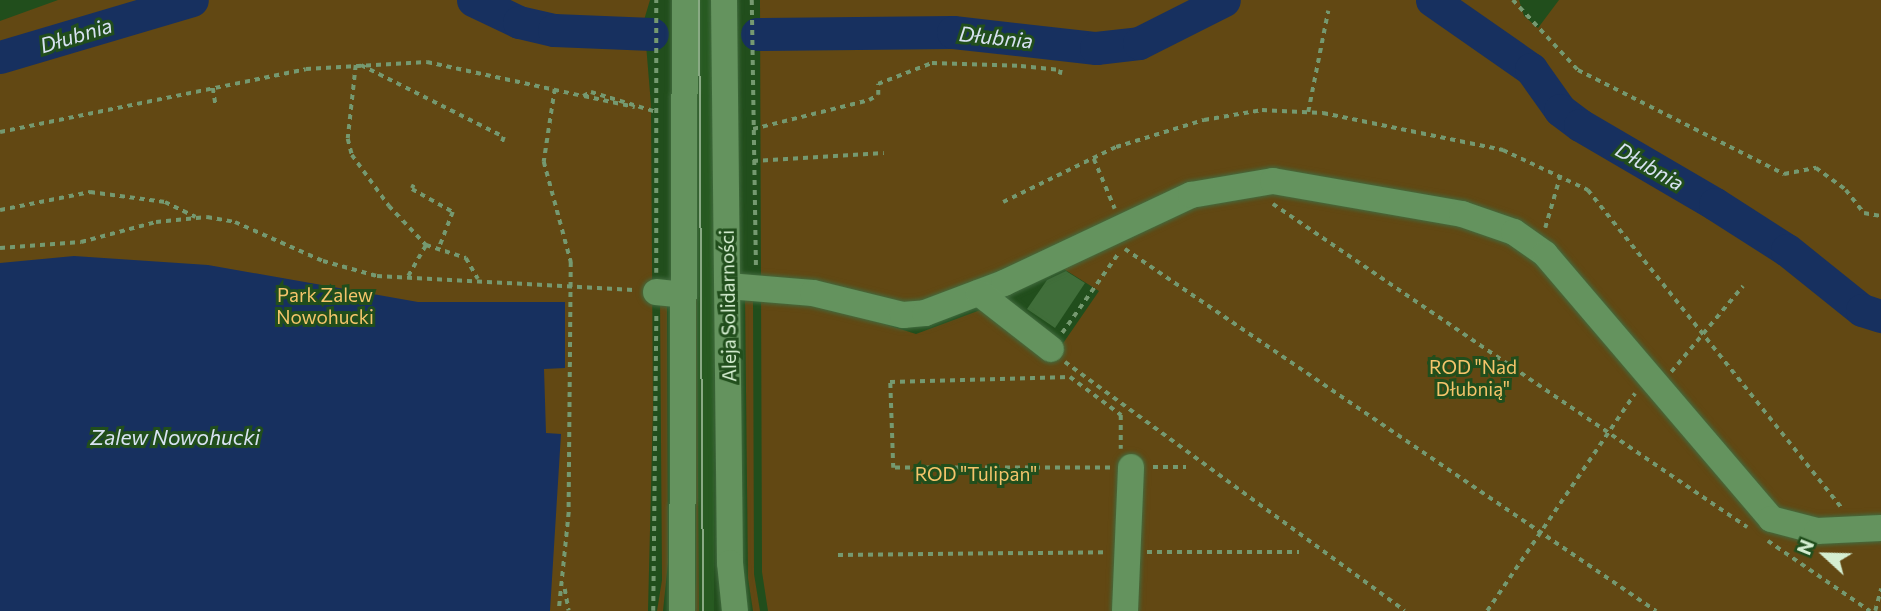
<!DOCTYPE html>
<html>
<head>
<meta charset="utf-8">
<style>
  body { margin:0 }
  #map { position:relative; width:1881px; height:611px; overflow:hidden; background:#214e1c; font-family:Commissioner,sans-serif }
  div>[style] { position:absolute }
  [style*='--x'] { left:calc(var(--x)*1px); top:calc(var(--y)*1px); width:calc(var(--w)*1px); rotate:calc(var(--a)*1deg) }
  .built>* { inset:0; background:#275a21; transform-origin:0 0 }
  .green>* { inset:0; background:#624813 }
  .water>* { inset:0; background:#17305f }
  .river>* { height:33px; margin:-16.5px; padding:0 16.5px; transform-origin:16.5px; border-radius:16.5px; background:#17305f }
  .building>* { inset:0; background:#406e3a }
  .path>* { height:3.5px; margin-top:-1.75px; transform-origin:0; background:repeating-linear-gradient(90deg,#759970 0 5px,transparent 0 10px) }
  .roads { filter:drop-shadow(0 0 2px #426b3f) drop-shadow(0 0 2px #426b3f) }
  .minor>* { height:26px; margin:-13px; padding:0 13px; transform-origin:13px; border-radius:13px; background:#64935e }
  .tram>* { height:2px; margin:-1px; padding:0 1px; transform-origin:1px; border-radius:1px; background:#89aa84 }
  span { translate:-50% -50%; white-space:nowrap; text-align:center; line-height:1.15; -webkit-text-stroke:6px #214e1c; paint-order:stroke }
  .park-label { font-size:19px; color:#f4c46b }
  .street-label { font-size:19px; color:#d5eed1 }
  .water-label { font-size:21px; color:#d8e2f2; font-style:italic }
  .north { position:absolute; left:1790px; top:520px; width:70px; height:70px; -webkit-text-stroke:5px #214e1c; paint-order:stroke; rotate:292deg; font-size:19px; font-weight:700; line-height:28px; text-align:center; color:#d5eed1 }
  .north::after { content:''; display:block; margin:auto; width:24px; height:32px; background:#d5eed1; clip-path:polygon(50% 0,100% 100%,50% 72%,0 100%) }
</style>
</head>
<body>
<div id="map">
  <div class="built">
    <div style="left:695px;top:0;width:19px;height:611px"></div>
  </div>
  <div class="green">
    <div style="clip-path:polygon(58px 0,650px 0,644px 20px,651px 105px,653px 408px,648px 611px,0 611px,0 21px)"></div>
    <div style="clip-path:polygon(evenodd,760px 0,1519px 0,1524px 16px,1538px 28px,1559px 0,1881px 0,1881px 611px,768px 611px,762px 572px,760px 0,1059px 266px,1099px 291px,1055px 355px,983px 309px,916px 334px,830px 307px,915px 307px,1059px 266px)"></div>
    <div style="clip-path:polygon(695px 85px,699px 611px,693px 611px,696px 582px)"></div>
    <div style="clip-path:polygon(753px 293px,754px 574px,760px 611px,753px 611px,748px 578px,745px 295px)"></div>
    <div style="clip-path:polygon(660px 297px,667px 300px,668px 563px,663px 611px,657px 611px,662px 580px)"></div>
  </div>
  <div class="water">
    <div style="clip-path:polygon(74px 256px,208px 265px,418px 302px,565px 302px,565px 368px,544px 369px,546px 433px,561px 434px,550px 611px,0 611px,0 263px)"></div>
  </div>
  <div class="river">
    <div style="--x:473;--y:0;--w:51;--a:25.6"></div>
    <div style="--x:519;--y:22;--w:36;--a:13"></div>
    <div style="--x:554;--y:30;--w:98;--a:2.3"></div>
    <div style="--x:1432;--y:0;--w:121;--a:34.9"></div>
    <div style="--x:1531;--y:69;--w:50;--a:54.7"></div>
    <div style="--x:1560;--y:110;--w:25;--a:37"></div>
    <div style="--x:1580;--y:125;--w:156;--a:30.3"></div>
    <div style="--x:1715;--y:204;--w:85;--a:32.6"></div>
    <div style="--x:1787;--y:250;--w:96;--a:38.7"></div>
    <div style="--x:1862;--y:310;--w:20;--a:18"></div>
    <div style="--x:757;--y:34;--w:196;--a:-0.6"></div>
    <div style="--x:953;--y:32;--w:144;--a:6.4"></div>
    <div style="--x:1096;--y:48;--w:43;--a:-6.6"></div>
    <div style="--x:1139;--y:43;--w:95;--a:-26.8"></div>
    <div style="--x:0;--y:57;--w:200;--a:-16.5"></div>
  </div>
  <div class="building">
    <div style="clip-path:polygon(1066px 271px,1085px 283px,1055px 328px,1027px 309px,1047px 280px)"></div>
  </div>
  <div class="path">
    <div style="--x:752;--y:0;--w:267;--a:89.1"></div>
    <div style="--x:1513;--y:0;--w:96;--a:47.1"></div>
    <div style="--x:1578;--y:70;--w:231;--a:26.8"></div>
    <div style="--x:1784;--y:174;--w:33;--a:-11"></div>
    <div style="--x:1816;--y:168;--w:37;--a:36"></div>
    <div style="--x:1846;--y:190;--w:29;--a:52"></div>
    <div style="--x:1864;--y:213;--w:17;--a:10"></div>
    <div style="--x:356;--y:65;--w:74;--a:96.2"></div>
    <div style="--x:348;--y:139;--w:16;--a:76"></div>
    <div style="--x:352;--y:155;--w:63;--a:54"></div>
    <div style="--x:389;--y:206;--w:54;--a:46.5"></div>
    <div style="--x:426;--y:245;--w:42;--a:18"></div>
    <div style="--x:466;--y:258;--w:24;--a:60"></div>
    <div style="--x:361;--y:65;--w:160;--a:26.7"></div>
    <div style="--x:504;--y:137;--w:6;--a:108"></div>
    <div style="--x:213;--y:88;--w:19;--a:81"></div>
    <div style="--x:555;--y:89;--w:74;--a:98.6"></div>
    <div style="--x:544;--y:162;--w:104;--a:74.9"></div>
    <div style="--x:571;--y:262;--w:250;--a:90.5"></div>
    <div style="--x:569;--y:512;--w:100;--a:95.8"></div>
    <div style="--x:584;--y:96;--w:52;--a:12.2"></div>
    <div style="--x:1308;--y:112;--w:103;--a:-78.8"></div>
    <div style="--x:753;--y:129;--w:120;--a:-14"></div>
    <div style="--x:869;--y:100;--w:10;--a:-29"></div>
    <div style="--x:878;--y:95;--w:11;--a:-90"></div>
    <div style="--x:878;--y:84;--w:58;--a:-21.3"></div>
    <div style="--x:932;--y:63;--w:89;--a:1.9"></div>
    <div style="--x:1021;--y:66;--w:40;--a:5.7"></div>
    <div style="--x:1061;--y:70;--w:5;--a:101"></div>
    <div style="--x:0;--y:132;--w:312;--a:-11.6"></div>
    <div style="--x:306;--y:69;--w:121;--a:-3.3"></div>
    <div style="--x:427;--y:62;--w:160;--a:12.3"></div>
    <div style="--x:583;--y:96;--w:9;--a:-27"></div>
    <div style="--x:591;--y:92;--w:69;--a:16.9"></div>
    <div style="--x:1094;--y:159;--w:54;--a:67.2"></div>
    <div style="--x:753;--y:161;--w:131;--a:-3.5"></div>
    <div style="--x:414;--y:185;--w:4;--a:117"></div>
    <div style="--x:412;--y:189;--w:47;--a:29.3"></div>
    <div style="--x:453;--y:212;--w:40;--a:111"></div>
    <div style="--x:1003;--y:202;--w:126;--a:-26"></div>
    <div style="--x:1116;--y:147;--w:92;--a:-17.1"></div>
    <div style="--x:1204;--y:120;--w:59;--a:-9.8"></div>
    <div style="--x:1262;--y:110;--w:61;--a:2.8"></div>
    <div style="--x:1323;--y:113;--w:184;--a:11.6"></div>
    <div style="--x:1503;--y:150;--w:94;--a:25.2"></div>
    <div style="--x:1588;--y:190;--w:407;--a:51.4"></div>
    <div style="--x:1273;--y:204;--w:574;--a:34.27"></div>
    <div style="--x:0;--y:210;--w:92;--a:-11.3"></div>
    <div style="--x:90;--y:192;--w:76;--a:7.6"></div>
    <div style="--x:165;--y:202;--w:34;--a:26"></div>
    <div style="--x:1545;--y:228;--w:57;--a:-73.8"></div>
    <div style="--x:0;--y:248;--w:81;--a:-4.2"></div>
    <div style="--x:81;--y:242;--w:78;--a:-14.9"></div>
    <div style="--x:156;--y:222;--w:51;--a:-5.6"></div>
    <div style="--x:207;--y:217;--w:28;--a:10"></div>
    <div style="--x:235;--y:222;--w:96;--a:23.9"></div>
    <div style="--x:323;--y:261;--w:56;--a:15.5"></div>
    <div style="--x:377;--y:276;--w:257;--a:3.1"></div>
    <div style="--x:1125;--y:249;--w:643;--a:34.28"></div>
    <div style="--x:656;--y:273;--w:273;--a:-90"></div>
    <div style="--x:408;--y:276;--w:36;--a:-60"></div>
    <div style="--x:1062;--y:333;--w:97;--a:-54.7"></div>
    <div style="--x:1065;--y:362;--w:421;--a:36.2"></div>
    <div style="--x:1671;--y:372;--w:112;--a:-50.1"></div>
    <div style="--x:1153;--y:467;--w:33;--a:0"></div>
    <div style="--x:1110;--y:468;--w:217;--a:180"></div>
    <div style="--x:893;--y:468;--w:86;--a:-92"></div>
    <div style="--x:890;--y:382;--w:180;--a:-1.6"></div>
    <div style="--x:1070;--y:377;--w:64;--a:36.7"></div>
    <div style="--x:1121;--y:415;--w:34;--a:90"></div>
    <div style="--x:1768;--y:541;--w:124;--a:34.5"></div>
    <div style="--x:1147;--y:552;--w:152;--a:0"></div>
    <div style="--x:838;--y:555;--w:270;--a:-0.6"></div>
    <div style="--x:565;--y:589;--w:22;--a:80"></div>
    <div style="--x:653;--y:611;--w:299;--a:-89.4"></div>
    <div style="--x:1487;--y:611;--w:263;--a:-55.8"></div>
    <div style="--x:1875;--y:611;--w:23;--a:-75"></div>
  </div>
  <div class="roads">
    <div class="minor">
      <div style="--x:724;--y:0;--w:563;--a:89.39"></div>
      <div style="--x:730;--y:563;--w:48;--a:84.1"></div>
      <div style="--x:728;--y:286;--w:85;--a:4.7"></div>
      <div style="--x:813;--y:293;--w:93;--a:13.7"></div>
      <div style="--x:903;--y:315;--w:22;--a:-5"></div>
      <div style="--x:925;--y:313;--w:85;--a:-20.8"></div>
      <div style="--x:1004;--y:283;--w:207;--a:-25.2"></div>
      <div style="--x:1191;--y:195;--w:83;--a:-9.7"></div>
      <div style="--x:1273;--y:181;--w:192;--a:9.9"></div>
      <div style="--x:1462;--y:214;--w:55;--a:19.1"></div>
      <div style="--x:1514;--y:232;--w:38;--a:35"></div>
      <div style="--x:1545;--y:254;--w:348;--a:49.5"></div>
      <div style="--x:1771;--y:519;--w:48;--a:14.6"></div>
      <div style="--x:1817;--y:531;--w:64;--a:-2.7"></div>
      <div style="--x:656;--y:292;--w:28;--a:6"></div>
      <div style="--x:979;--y:293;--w:91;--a:37.9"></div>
      <div style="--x:682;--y:611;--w:611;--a:-89.72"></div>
      <div style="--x:1125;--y:611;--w:144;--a:-87.6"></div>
    </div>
  </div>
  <div class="tram">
    <div style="--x:699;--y:0;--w:611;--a:89.62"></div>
  </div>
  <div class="park-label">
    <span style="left:325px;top:306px">Park Zalew<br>Nowohucki</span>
    <span style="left:1473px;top:378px">ROD "Nad<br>Dłubnią"</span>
    <span style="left:976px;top:474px">ROD "Tulipan"</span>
  </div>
  <div class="street-label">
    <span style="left:728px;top:306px;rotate:-91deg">Aleja Solidarności</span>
  </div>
  <div class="water-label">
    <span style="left:76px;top:35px;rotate:-17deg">Dłubnia</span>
    <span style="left:996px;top:37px;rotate:6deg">Dłubnia</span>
    <span style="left:1650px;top:166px;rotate:30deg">Dłubnia</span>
    <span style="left:175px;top:437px">Zalew Nowohucki</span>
  </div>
  <div class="north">N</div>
</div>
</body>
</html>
